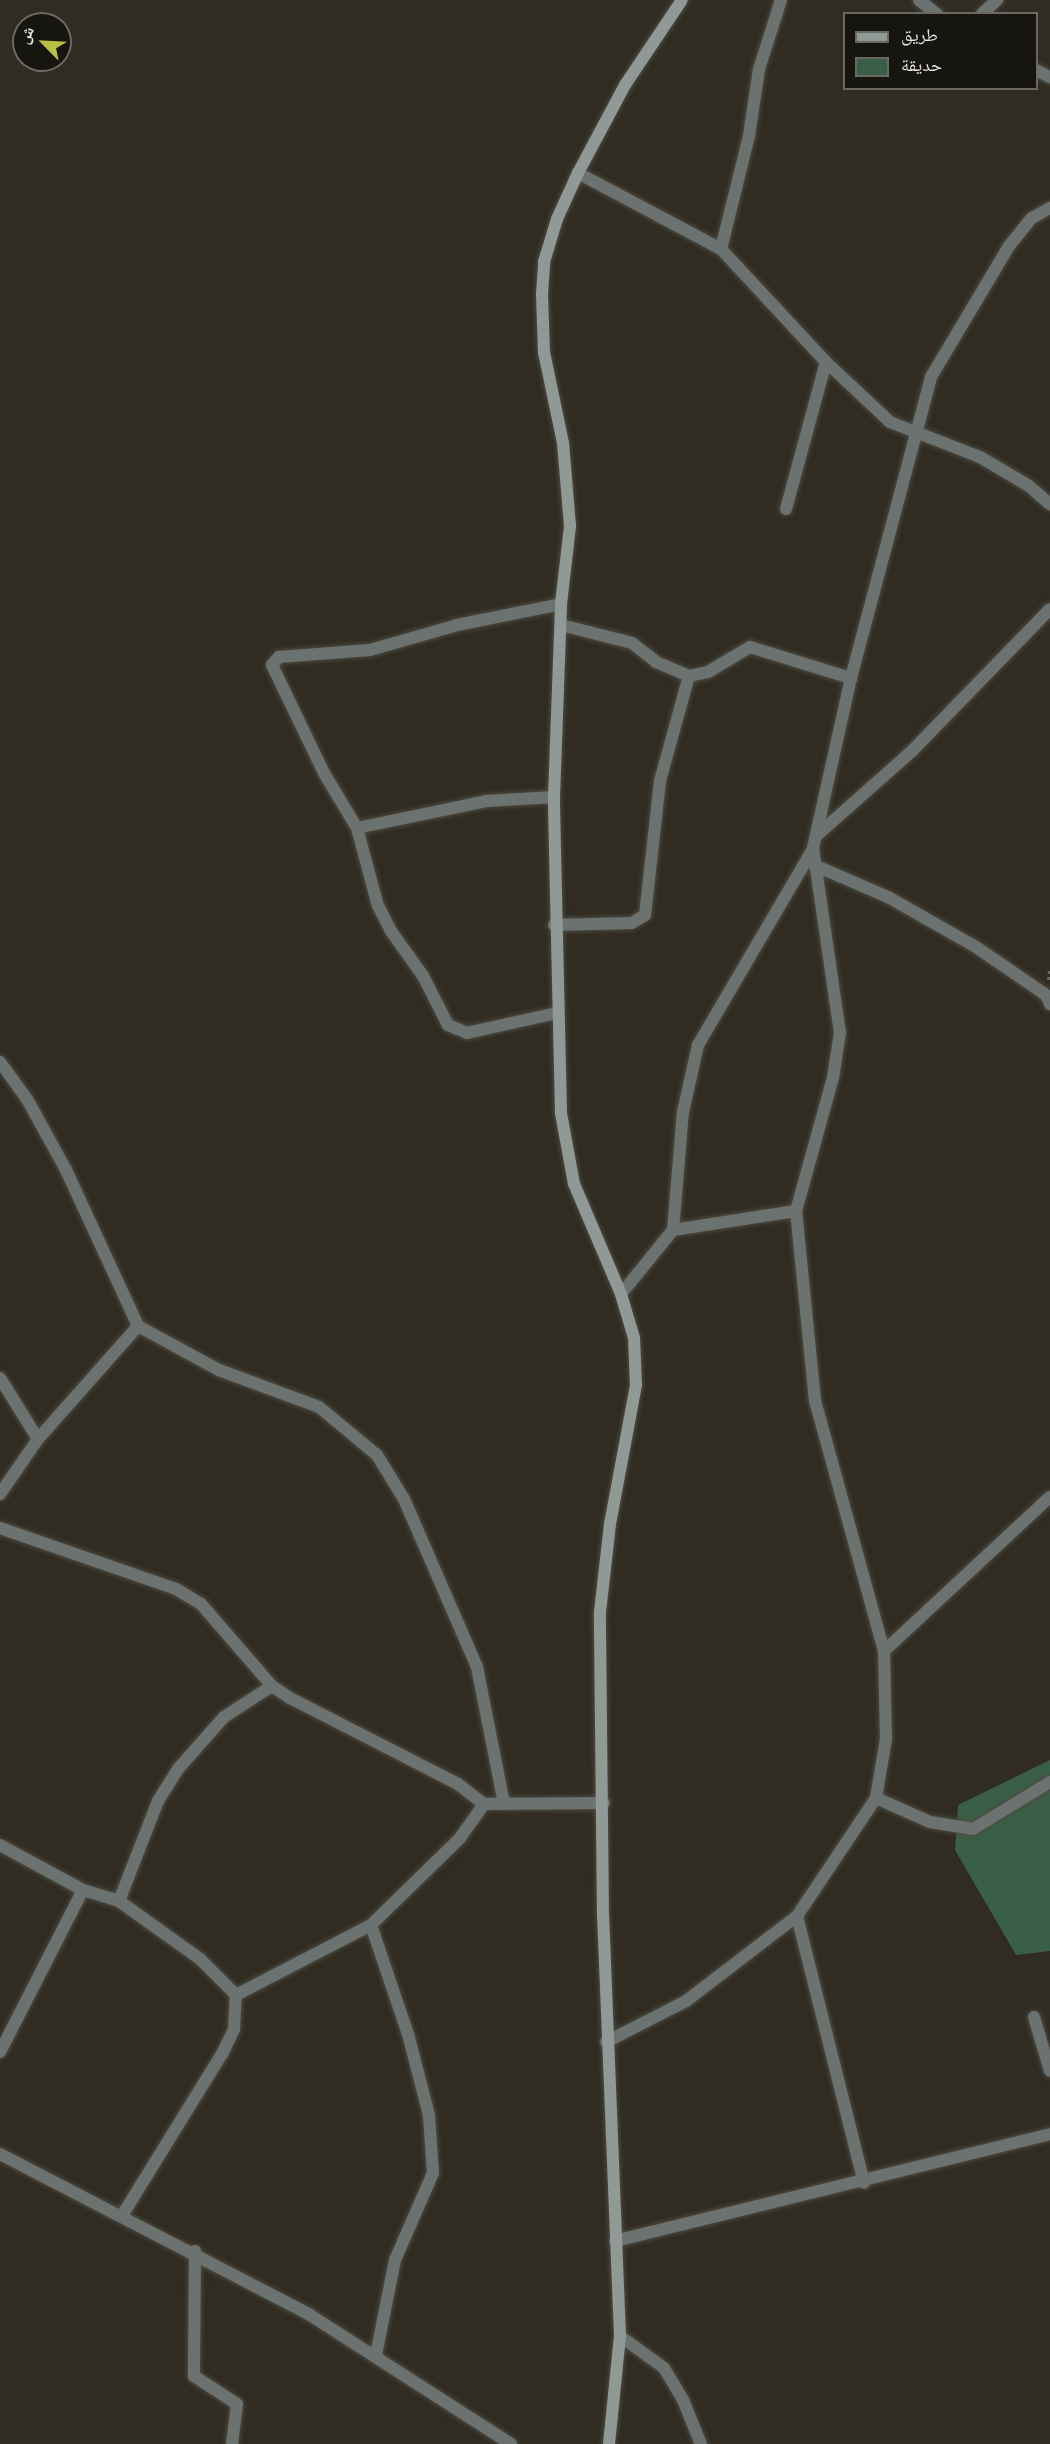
<!DOCTYPE html>
<html>
<head>
<meta charset="utf-8">
<style>
  body { margin:0 }
  #map { position:relative; width:1050px; height:2444px; overflow:hidden; background:#302c22; font-family:Overpass,"Noto Naskh Arabic",sans-serif }
  div>[style] { position:absolute }
  [style*='--x'] { left:calc(var(--x)*1px); top:calc(var(--y)*1px); width:calc(var(--w)*1px); rotate:calc(var(--a)*1deg) }
  .green>* { inset:0; background:#396047 }
  .path>* { height:4px; margin-top:-2px; transform-origin:0; background:repeating-linear-gradient(90deg,#6c6960 0 3px,transparent 0 6px) }
  .roads { filter:drop-shadow(0 0 2px #4d4a40) drop-shadow(0 0 2px #4d4a40) }
  .lane>* { height:12px; margin:-6px; padding:0 6px; transform-origin:6px; border-radius:6px; background:#6c726f }
  .street>* { height:12px; margin:-6px; padding:0 6px; transform-origin:6px; border-radius:6px; background:#6c726f }
  .secondary>* { height:12px; margin:-6px; padding:0 6px; transform-origin:6px; border-radius:6px; background:#8f9995 }
  span { translate:-50% -50%; white-space:nowrap; text-align:center; line-height:1.15; -webkit-text-stroke:5px #171510; paint-order:stroke }
  .legend { position:absolute; left:843px; top:12px; width:195px; height:78px; box-sizing:border-box; background:#171510; border:2px solid #6b6863; margin:0; padding:8px 10px; list-style:none; font-size:18px; color:#e8e5df }
  .legend li { display:flex; align-items:center; gap:12px; height:30px }
  .legend b { width:30px; border:2px solid #6b6863 }
  .north { position:absolute; left:12px; top:12px; width:60px; height:60px; box-sizing:border-box; background:#171510; border:2px solid #6b6863; border-radius:50%; rotate:294deg; font-size:16px; font-weight:700; line-height:24px; text-align:center; color:#e8e5df }
  .north::after { content:''; display:block; margin:auto; width:21px; height:27px; background:#b9c046; clip-path:polygon(50% 0,100% 100%,50% 72%,0 100%) }
</style>
</head>
<body>
<div id="map">
  <div class="green">
    <div style="clip-path:polygon(1050px 1760px,1050px 1951px,1016px 1955px,955px 1850px,958px 1805px)"></div>
  </div>
  <div class="path">
    <div style="--x:1049;--y:980;--w:9;--a:-84"></div>
  </div>
  <div class="roads">
    <div class="lane">
      <div style="--x:982;--y:14;--w:21;--a:-43"></div>
      <div style="--x:786;--y:509;--w:152;--a:-74.8"></div>
      <div style="--x:371;--y:1925;--w:115;--a:71.3"></div>
      <div style="--x:408;--y:2034;--w:84;--a:75.5"></div>
      <div style="--x:429;--y:2115;--w:58;--a:86.1"></div>
      <div style="--x:433;--y:2173;--w:95;--a:113.6"></div>
      <div style="--x:395;--y:2260;--w:97;--a:101.3"></div>
      <div style="--x:195;--y:2251;--w:125;--a:90.5"></div>
      <div style="--x:194;--y:2376;--w:51;--a:33.1"></div>
      <div style="--x:237;--y:2404;--w:40;--a:97.1"></div>
    </div>
    <div class="street">
      <div style="--x:919;--y:0;--w:23;--a:38"></div>
      <div style="--x:1036;--y:70;--w:16;--a:27"></div>
      <div style="--x:578;--y:173;--w:162;--a:28"></div>
      <div style="--x:721;--y:249;--w:154;--a:47.1"></div>
      <div style="--x:826;--y:362;--w:88;--a:43.2"></div>
      <div style="--x:890;--y:422;--w:97;--a:21.3"></div>
      <div style="--x:980;--y:457;--w:57;--a:30.6"></div>
      <div style="--x:1029;--y:486;--w:28;--a:41"></div>
      <div style="--x:721;--y:249;--w:116;--a:-76.1"></div>
      <div style="--x:749;--y:136;--w:68;--a:-81.5"></div>
      <div style="--x:759;--y:69;--w:72;--a:-72.3"></div>
      <div style="--x:561;--y:625;--w:73;--a:14.2"></div>
      <div style="--x:632;--y:643;--w:31;--a:38"></div>
      <div style="--x:656;--y:662;--w:36;--a:23"></div>
      <div style="--x:689;--y:676;--w:19;--a:-12"></div>
      <div style="--x:708;--y:672;--w:49;--a:-30.8"></div>
      <div style="--x:750;--y:647;--w:106;--a:17.1"></div>
      <div style="--x:357;--y:828;--w:132;--a:-11.8"></div>
      <div style="--x:486;--y:801;--w:68;--a:-3.4"></div>
      <div style="--x:816;--y:836;--w:127;--a:-41.5"></div>
      <div style="--x:911;--y:752;--w:199;--a:-45.8"></div>
      <div style="--x:814;--y:865;--w:81;--a:23.4"></div>
      <div style="--x:888;--y:897;--w:101;--a:29.6"></div>
      <div style="--x:976;--y:947;--w:85;--a:34.4"></div>
      <div style="--x:1046;--y:995;--w:10;--a:66"></div>
      <div style="--x:554;--y:925;--w:78;--a:-1.5"></div>
      <div style="--x:632;--y:923;--w:15;--a:-32"></div>
      <div style="--x:645;--y:915;--w:135;--a:-83.6"></div>
      <div style="--x:660;--y:781;--w:109;--a:-74.6"></div>
      <div style="--x:557;--y:1013;--w:92;--a:167.5"></div>
      <div style="--x:467;--y:1033;--w:21;--a:-157"></div>
      <div style="--x:448;--y:1025;--w:55;--a:-117"></div>
      <div style="--x:423;--y:976;--w:55;--a:-125.4"></div>
      <div style="--x:391;--y:931;--w:28;--a:-117"></div>
      <div style="--x:378;--y:906;--w:81;--a:-105.1"></div>
      <div style="--x:357;--y:828;--w:64;--a:-121"></div>
      <div style="--x:324;--y:773;--w:120;--a:-115.7"></div>
      <div style="--x:272;--y:665;--w:11;--a:-49"></div>
      <div style="--x:279;--y:657;--w:91;--a:-4.4"></div>
      <div style="--x:370;--y:650;--w:91;--a:-16"></div>
      <div style="--x:457;--y:625;--w:106;--a:-11.4"></div>
      <div style="--x:0;--y:1062;--w:46;--a:53.9"></div>
      <div style="--x:27;--y:1099;--w:81;--a:61.2"></div>
      <div style="--x:66;--y:1170;--w:172;--a:65.2"></div>
      <div style="--x:138;--y:1326;--w:92;--a:28.5"></div>
      <div style="--x:219;--y:1370;--w:107;--a:20.3"></div>
      <div style="--x:319;--y:1407;--w:75;--a:39.6"></div>
      <div style="--x:377;--y:1455;--w:52;--a:58.5"></div>
      <div style="--x:404;--y:1499;--w:183;--a:66.5"></div>
      <div style="--x:477;--y:1667;--w:139;--a:78.8"></div>
      <div style="--x:673;--y:1230;--w:124;--a:-8.8"></div>
      <div style="--x:796;--y:1211;--w:138;--a:-74.5"></div>
      <div style="--x:833;--y:1078;--w:46;--a:-81.2"></div>
      <div style="--x:840;--y:1033;--w:187;--a:-98.3"></div>
      <div style="--x:813;--y:848;--w:174;--a:-77.4"></div>
      <div style="--x:851;--y:678;--w:311;--a:-75.1"></div>
      <div style="--x:931;--y:377;--w:152;--a:-59.2"></div>
      <div style="--x:1009;--y:246;--w:36;--a:-51"></div>
      <div style="--x:1032;--y:218;--w:21;--a:-29"></div>
      <div style="--x:621;--y:1294;--w:82;--a:-50.9"></div>
      <div style="--x:673;--y:1230;--w:118;--a:-85.2"></div>
      <div style="--x:683;--y:1112;--w:69;--a:-77.4"></div>
      <div style="--x:698;--y:1045;--w:227;--a:-59.6"></div>
      <div style="--x:0;--y:1378;--w:72;--a:58.1"></div>
      <div style="--x:0;--y:1494;--w:67;--a:-55.4"></div>
      <div style="--x:38;--y:1439;--w:151;--a:-48.5"></div>
      <div style="--x:0;--y:1528;--w:186;--a:19.1"></div>
      <div style="--x:176;--y:1589;--w:29;--a:31"></div>
      <div style="--x:201;--y:1604;--w:108;--a:49.1"></div>
      <div style="--x:272;--y:1686;--w:22;--a:34"></div>
      <div style="--x:290;--y:1698;--w:189;--a:27.1"></div>
      <div style="--x:458;--y:1784;--w:33;--a:38"></div>
      <div style="--x:484;--y:1804;--w:120;--a:-0.5"></div>
      <div style="--x:884;--y:1651;--w:226;--a:-42.9"></div>
      <div style="--x:876;--y:1798;--w:59;--a:24"></div>
      <div style="--x:930;--y:1822;--w:44;--a:9.2"></div>
      <div style="--x:973;--y:1829;--w:90;--a:-31.4"></div>
      <div style="--x:0;--y:1845;--w:94;--a:28.5"></div>
      <div style="--x:83;--y:1890;--w:38;--a:17"></div>
      <div style="--x:119;--y:1901;--w:100;--a:35.6"></div>
      <div style="--x:200;--y:1959;--w:51;--a:45"></div>
      <div style="--x:119;--y:1901;--w:107;--a:-68.7"></div>
      <div style="--x:158;--y:1801;--w:38;--a:-58"></div>
      <div style="--x:178;--y:1769;--w:69;--a:-48.5"></div>
      <div style="--x:224;--y:1717;--w:57;--a:-32.9"></div>
      <div style="--x:797;--y:1916;--w:275;--a:75.9"></div>
      <div style="--x:236;--y:1995;--w:152;--a:-27.4"></div>
      <div style="--x:371;--y:1925;--w:124;--a:-44.3"></div>
      <div style="--x:460;--y:1838;--w:42;--a:-54.8"></div>
      <div style="--x:1034;--y:2017;--w:56;--a:73.5"></div>
      <div style="--x:606;--y:2042;--w:90;--a:-27.1"></div>
      <div style="--x:686;--y:2001;--w:140;--a:-37.4"></div>
      <div style="--x:797;--y:1916;--w:142;--a:-56.2"></div>
      <div style="--x:876;--y:1798;--w:60;--a:-80.4"></div>
      <div style="--x:886;--y:1739;--w:88;--a:-91.3"></div>
      <div style="--x:884;--y:1651;--w:259;--a:-105.4"></div>
      <div style="--x:815;--y:1401;--w:191;--a:-95.7"></div>
      <div style="--x:0;--y:2052;--w:182;--a:-62.9"></div>
      <div style="--x:0;--y:2154;--w:349;--a:27.4"></div>
      <div style="--x:310;--y:2315;--w:239;--a:32.7"></div>
      <div style="--x:123;--y:2214;--w:188;--a:-58.3"></div>
      <div style="--x:222;--y:2054;--w:28;--a:-64"></div>
      <div style="--x:234;--y:2029;--w:34;--a:-87"></div>
      <div style="--x:615;--y:2241;--w:448;--a:-13.8"></div>
      <div style="--x:620;--y:2336;--w:54;--a:36"></div>
      <div style="--x:664;--y:2368;--w:37;--a:59"></div>
      <div style="--x:683;--y:2400;--w:48;--a:67.8"></div>
    </div>
    <div class="secondary">
      <div style="--x:609;--y:2444;--w:109;--a:-84.2"></div>
      <div style="--x:620;--y:2336;--w:420;--a:-92.3"></div>
      <div style="--x:603;--y:1916;--w:304;--a:-90.6"></div>
      <div style="--x:600;--y:1612;--w:89;--a:-83.5"></div>
      <div style="--x:610;--y:1524;--w:141;--a:-79.4"></div>
      <div style="--x:636;--y:1385;--w:47;--a:-92.4"></div>
      <div style="--x:634;--y:1338;--w:46;--a:-106.5"></div>
      <div style="--x:621;--y:1294;--w:120;--a:-113.1"></div>
      <div style="--x:574;--y:1184;--w:72;--a:-100.4"></div>
      <div style="--x:561;--y:1113;--w:316;--a:-91.3"></div>
      <div style="--x:554;--y:797;--w:193;--a:-87.9"></div>
      <div style="--x:561;--y:604;--w:79;--a:-83.4"></div>
      <div style="--x:570;--y:526;--w:83;--a:-94.8"></div>
      <div style="--x:563;--y:443;--w:93;--a:-101.8"></div>
      <div style="--x:544;--y:352;--w:58;--a:-92"></div>
      <div style="--x:542;--y:294;--w:32;--a:-86"></div>
      <div style="--x:544;--y:262;--w:45;--a:-73.2"></div>
      <div style="--x:557;--y:219;--w:51;--a:-65.5"></div>
      <div style="--x:578;--y:173;--w:100;--a:-61.9"></div>
      <div style="--x:625;--y:85;--w:102;--a:-56.2"></div>
    </div>
  </div>
  <ul class="legend">
  <li><b style="height:8px;background:#8f9995"></b>طريق</li>
  <li><b style="height:16px;background:#396047"></b>حديقة</li>
  </ul>
  <div class="north">ش</div>
</div>
</body>
</html>
